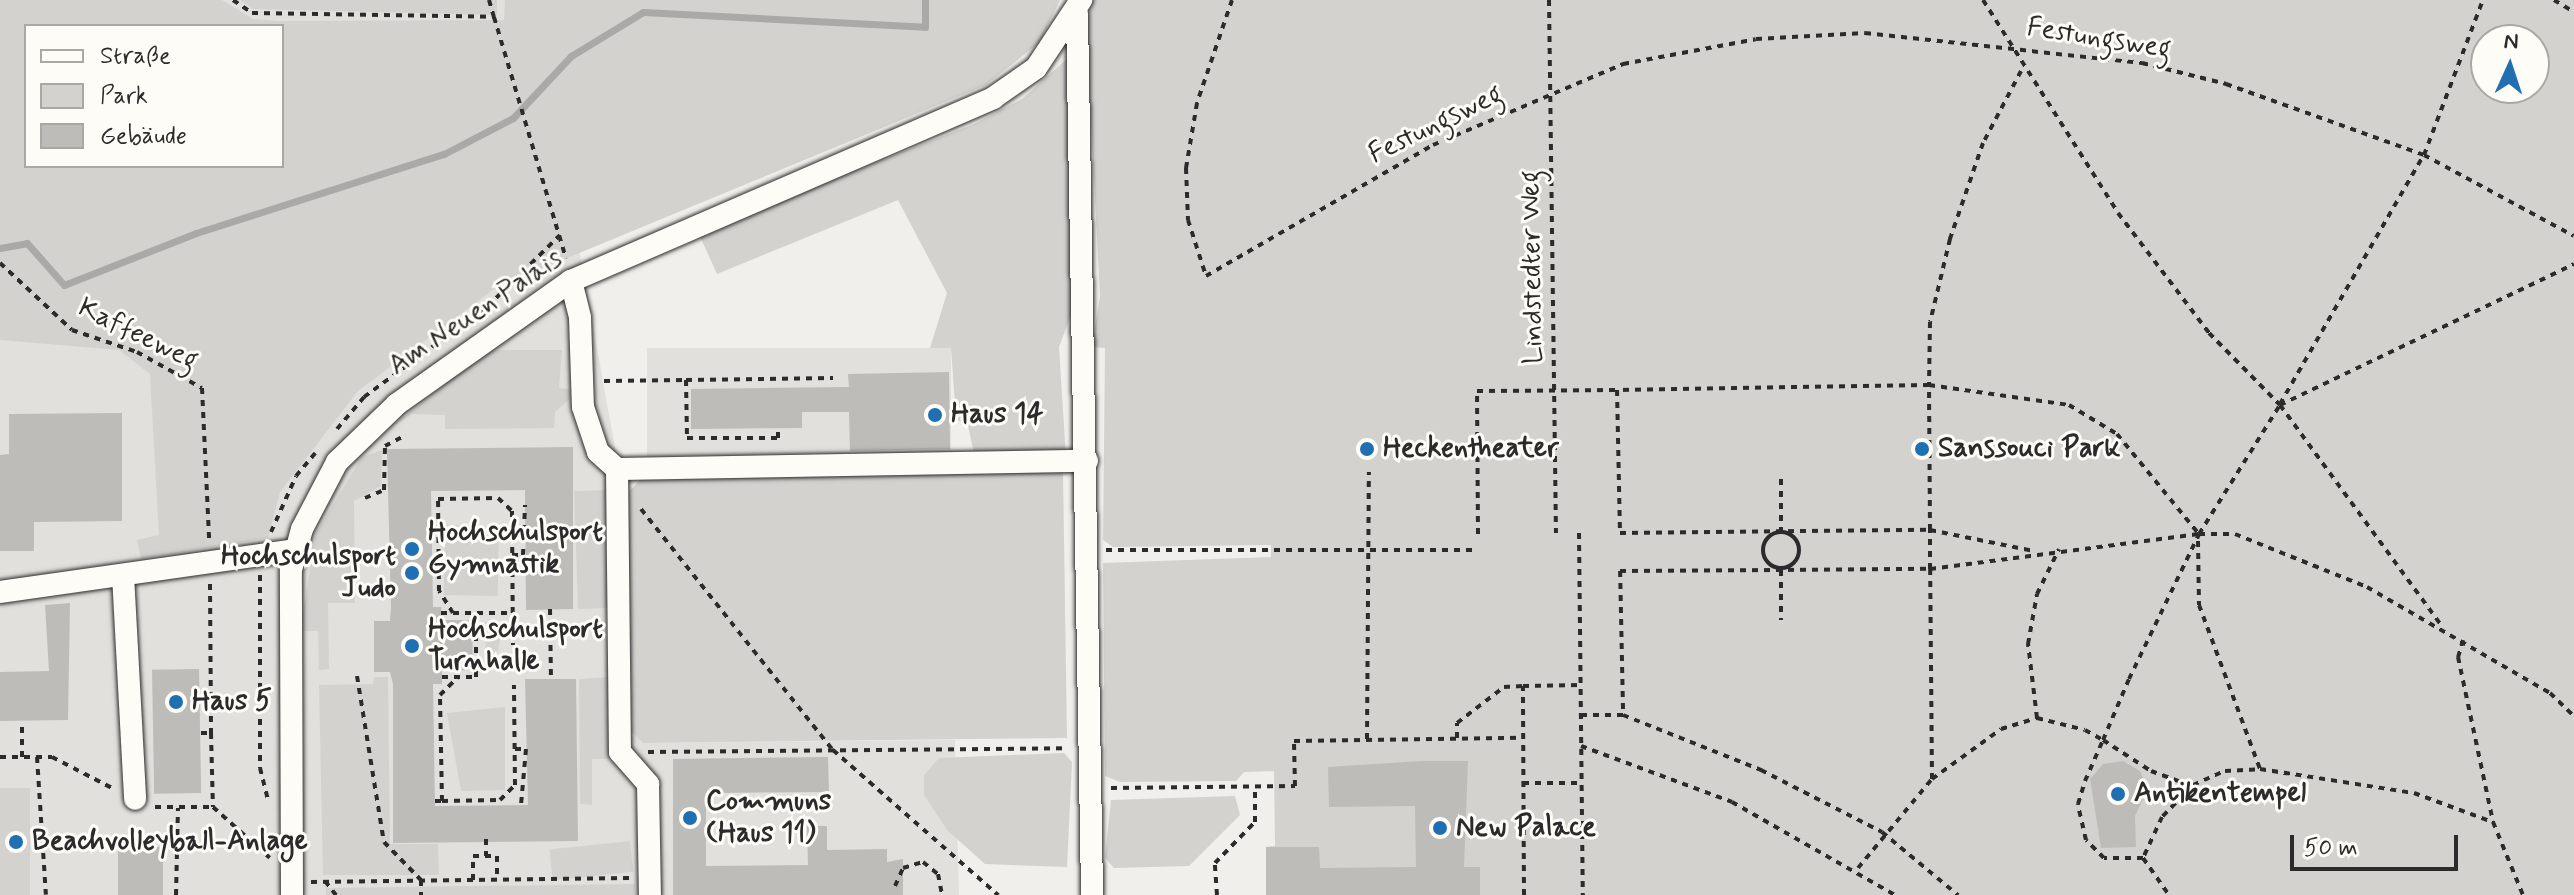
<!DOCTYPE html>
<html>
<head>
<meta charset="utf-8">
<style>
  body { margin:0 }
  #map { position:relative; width:2574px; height:895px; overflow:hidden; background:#f0efeb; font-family:Mynerve,sans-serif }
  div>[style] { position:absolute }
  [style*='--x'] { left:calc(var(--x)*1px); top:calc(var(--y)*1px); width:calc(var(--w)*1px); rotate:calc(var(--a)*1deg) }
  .built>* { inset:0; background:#e1e0dc; transform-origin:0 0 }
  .green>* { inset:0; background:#d3d2cf; transform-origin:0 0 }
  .stream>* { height:7px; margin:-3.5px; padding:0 3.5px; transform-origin:3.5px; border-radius:3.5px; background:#aaa9a7 }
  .building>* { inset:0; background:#bdbcb8; transform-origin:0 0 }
  .path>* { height:4px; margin-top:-2px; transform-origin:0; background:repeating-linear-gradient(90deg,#2b2b2b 0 6px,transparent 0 12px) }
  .path>.ring { margin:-2px; padding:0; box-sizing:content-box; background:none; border:4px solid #2b2b2b; border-radius:50% }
  .roads { filter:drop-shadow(0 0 2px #2b2b2b) drop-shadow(0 0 2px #2b2b2b) }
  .minor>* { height:22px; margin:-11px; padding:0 11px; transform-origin:11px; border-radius:11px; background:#fdfcf7 }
  .dots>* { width:22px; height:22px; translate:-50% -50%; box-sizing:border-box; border:4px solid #fdfcf7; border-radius:50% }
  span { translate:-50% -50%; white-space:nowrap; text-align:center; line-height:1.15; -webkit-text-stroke:6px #fdfcf7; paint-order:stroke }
  .street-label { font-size:28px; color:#2b2b2b }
  .poi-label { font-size:28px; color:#2b2b2b; font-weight:700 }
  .left { translate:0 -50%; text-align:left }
  .right { translate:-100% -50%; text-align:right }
  .legend { position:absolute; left:24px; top:24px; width:260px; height:144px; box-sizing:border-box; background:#fdfcf7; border:2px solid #a9a8a5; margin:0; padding:10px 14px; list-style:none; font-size:24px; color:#2b2b2b }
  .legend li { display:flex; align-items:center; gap:16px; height:40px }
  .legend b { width:40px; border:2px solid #a9a8a5 }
  .north { position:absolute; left:2470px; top:24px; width:80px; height:80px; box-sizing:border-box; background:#fdfcf7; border:2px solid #a9a8a5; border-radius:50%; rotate:3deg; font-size:22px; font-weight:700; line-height:32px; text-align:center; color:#2b2b2b }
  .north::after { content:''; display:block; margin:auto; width:28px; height:36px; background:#1f6fb2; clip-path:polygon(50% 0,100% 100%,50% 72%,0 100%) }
  .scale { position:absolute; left:2290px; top:835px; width:168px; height:36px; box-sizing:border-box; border:4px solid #2b2b2b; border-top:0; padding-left:10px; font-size:24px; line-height:28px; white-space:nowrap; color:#2b2b2b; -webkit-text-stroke:6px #fdfcf7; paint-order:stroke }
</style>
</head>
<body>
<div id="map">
  <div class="built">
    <div style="clip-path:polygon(evenodd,0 0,505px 0,504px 148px,558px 134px,624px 497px,627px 728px,643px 743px,955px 740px,959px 895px,0 895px,0 0,26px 26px,282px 26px,282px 166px,26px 166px,26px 26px)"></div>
    <div style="left:951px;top:348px;width:125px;height:304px;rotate:90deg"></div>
  </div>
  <div class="green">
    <div style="clip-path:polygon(evenodd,0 0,222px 0,253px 19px,278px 21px,504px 20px,505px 0,1060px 0,1040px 42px,986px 85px,497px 287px,358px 391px,280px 492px,268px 538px,141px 559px,137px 540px,159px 535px,150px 374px,119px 350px,0 340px,0 0,26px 26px,282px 26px,282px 166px,26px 166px,26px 26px)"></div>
    <div style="clip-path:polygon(240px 0,497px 0,497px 15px,253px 9px)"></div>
    <div style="clip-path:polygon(evenodd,1093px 0,2574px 0,2574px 895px,1266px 895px,1266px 847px,1275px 846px,1274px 771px,1244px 772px,1236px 781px,1120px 782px,1105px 776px,1103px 563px,1271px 557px,1271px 545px,1113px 547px,1103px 540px,1105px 348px,1092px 347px,1100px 296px,1086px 23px,1093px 0,2486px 40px,2534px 40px,2534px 88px,2486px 88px,2486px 40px)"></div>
    <div style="clip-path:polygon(1069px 57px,1077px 299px,1059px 347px,1066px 457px,975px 458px,968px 426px,956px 419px,951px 348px,930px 348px,947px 293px,898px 200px,717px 274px,698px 232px,974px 124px,1022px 99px)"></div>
    <div style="clip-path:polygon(497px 350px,562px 350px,559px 388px,570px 389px,570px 399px,555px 412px,554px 428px,445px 429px,445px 415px,412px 414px,393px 426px,479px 356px)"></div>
    <div style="clip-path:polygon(382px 450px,381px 486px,354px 501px,355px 603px,328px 603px,329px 669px,319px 670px,318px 631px,300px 631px,316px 533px,362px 457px)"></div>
    <div style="clip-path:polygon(1063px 471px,1067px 738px,643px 743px,627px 728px,624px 497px,640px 480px)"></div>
    <div style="left:607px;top:490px;width:118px;height:33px;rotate:88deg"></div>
    <div style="left:499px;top:526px;width:70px;height:54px;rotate:91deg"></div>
    <div style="clip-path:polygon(485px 621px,502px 631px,494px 669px,486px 669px)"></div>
    <div style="clip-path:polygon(374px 677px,388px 677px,390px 844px,438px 844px,439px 875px,323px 875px,319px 685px,373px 684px)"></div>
    <div style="clip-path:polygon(611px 677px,610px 759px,592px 759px,592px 805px,580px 804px,579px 679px)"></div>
    <div style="clip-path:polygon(505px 707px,505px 790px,461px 791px,447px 713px)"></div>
    <div style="clip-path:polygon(1064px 753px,1072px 762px,1067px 867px,985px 864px,947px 830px,924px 795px,924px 775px,939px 758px)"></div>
    <div style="left:0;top:788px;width:30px;height:107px"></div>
    <div style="clip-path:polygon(1235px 796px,1240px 815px,1189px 866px,1114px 868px,1105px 858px,1111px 800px)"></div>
    <div style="left:630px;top:841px;width:31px;height:81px;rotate:84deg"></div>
    <div style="clip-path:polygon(635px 884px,636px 895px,326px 895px,326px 888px)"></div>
  </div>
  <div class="stream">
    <div style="--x:0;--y:248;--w:27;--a:-10"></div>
    <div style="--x:27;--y:243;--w:56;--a:48.6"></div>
    <div style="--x:64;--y:285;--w:142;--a:-21.5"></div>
    <div style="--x:196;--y:233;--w:260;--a:-17.7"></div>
    <div style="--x:444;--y:154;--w:78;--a:-27.6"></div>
    <div style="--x:513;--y:118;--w:85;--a:-46.9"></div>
    <div style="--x:571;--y:56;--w:84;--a:-31.4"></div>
    <div style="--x:643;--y:12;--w:282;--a:3"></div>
    <div style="--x:925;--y:27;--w:27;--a:-90"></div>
  </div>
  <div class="building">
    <div style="clip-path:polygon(949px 372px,950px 449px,850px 451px,849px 412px,802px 412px,802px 428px,691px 429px,691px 389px,849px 387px,848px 374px)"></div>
    <div style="clip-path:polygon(122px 413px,122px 521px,34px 522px,34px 551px,0 551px,0 455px,9px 454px,9px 414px)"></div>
    <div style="clip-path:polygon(573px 447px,573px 609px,526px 610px,525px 490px,431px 491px,433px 607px,441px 607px,442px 620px,472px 620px,473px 670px,442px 671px,442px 684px,433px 684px,435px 806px,528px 805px,525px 679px,576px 679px,578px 841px,393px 843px,393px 684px,390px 672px,374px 672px,374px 621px,390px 621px,391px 608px,387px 449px)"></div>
    <div style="clip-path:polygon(70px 603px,68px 720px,0 721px,0 672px,49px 671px,45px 605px)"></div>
    <div style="left:199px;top:669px;width:124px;height:47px;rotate:89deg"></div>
    <div style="clip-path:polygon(828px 757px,829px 792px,706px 793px,706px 866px,808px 865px,807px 826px,827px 826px,827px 850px,887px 849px,887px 862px,903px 859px,903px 895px,673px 895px,673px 759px)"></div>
    <div style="clip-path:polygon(1421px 761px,1468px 761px,1464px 867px,1480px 867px,1480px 895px,1266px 895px,1266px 847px,1319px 847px,1320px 868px,1416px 867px,1415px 806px,1329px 807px,1328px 767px)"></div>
    <div style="clip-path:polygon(2123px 761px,2140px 771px,2148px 789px,2135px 816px,2136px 847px,2101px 848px,2090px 779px,2103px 764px)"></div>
    <div style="left:118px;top:847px;width:45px;height:48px"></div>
  </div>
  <div class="path">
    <div style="--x:233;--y:0;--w:23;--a:34"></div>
    <div style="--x:252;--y:13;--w:242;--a:0.9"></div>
    <div style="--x:494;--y:17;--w:252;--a:73.4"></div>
    <div style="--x:489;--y:0;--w:18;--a:74"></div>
    <div style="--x:1232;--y:0;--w:109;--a:108.8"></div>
    <div style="--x:1197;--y:103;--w:66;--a:99.6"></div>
    <div style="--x:1186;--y:168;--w:52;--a:87.8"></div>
    <div style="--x:1188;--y:220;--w:59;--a:72.2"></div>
    <div style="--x:1206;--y:276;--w:262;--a:-30"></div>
    <div style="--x:1433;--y:145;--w:207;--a:-23.1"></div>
    <div style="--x:1623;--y:64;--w:135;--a:-10.6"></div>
    <div style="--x:1756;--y:39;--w:109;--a:-3.2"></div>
    <div style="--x:1865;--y:33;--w:279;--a:6.2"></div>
    <div style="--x:2142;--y:63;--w:87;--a:14"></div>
    <div style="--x:2226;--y:84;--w:210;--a:19.7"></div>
    <div style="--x:2424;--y:155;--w:170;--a:28.4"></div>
    <div style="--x:1549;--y:0;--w:533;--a:89.25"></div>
    <div style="--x:1983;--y:0;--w:252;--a:57.6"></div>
    <div style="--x:2118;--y:213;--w:151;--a:52.8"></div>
    <div style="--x:2209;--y:333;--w:101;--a:45.4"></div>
    <div style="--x:2280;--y:405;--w:271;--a:53.8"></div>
    <div style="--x:2554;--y:0;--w:23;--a:31"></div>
    <div style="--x:2021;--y:71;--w:81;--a:117.8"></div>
    <div style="--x:1983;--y:143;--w:102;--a:109"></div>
    <div style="--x:1950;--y:239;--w:85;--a:103.5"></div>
    <div style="--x:1930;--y:322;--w:63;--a:90.9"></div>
    <div style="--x:1929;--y:385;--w:141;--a:8.1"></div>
    <div style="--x:2069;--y:405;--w:56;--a:31.1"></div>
    <div style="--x:2117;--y:434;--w:128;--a:50.7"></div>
    <div style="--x:0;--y:263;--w:98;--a:42.9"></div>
    <div style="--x:72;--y:330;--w:69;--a:18.7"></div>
    <div style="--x:137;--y:352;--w:74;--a:29"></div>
    <div style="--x:202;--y:388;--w:151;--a:87.3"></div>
    <div style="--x:686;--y:380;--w:147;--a:-0.8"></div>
    <div style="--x:604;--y:381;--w:82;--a:-0.7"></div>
    <div style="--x:686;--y:380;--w:58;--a:89"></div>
    <div style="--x:687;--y:438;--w:91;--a:0"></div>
    <div style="--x:778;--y:438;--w:10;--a:-90"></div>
    <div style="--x:2280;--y:404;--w:288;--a:-60"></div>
    <div style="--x:2424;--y:155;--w:166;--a:-69.2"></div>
    <div style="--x:337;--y:429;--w:42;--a:-49.8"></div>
    <div style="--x:364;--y:397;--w:154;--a:-36.3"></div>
    <div style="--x:488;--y:306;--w:101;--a:-44.6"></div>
    <div style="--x:1781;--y:479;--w:53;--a:90"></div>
    <div style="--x:365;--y:498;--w:21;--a:-23"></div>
    <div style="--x:384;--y:490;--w:44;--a:-88.7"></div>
    <div style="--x:385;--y:446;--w:21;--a:-28"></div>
    <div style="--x:641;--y:509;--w:308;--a:51.5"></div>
    <div style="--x:833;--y:750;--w:220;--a:41.3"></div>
    <div class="ring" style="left:1763px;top:532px;width:32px;height:32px"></div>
    <div style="--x:271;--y:532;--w:61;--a:-65.9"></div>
    <div style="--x:296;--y:476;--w:30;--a:-50"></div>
    <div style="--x:1579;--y:533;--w:362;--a:89.4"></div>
    <div style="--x:1478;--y:534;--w:143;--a:-90.4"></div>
    <div style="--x:1477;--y:391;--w:140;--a:-0.4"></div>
    <div style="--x:2198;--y:541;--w:64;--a:89.1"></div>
    <div style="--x:2199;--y:605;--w:175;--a:69.6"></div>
    <div style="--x:1106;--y:550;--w:367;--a:0"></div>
    <div style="--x:512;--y:555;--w:11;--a:0"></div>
    <div style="--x:523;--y:555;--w:50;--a:-87.7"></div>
    <div style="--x:1781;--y:570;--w:50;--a:90"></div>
    <div style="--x:260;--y:575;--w:193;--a:90"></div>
    <div style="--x:260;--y:768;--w:34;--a:76"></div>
    <div style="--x:210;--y:584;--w:149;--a:89.6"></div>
    <div style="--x:550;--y:609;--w:70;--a:89.2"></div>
    <div style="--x:441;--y:613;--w:72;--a:0"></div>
    <div style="--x:453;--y:613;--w:26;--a:-122"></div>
    <div style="--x:439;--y:591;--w:92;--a:-90.6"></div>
    <div style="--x:438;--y:499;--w:60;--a:-1"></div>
    <div style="--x:498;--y:498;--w:19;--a:43"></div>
    <div style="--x:512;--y:511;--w:134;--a:89.6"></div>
    <div style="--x:2463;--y:640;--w:18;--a:106"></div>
    <div style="--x:2458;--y:657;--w:169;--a:78"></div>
    <div style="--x:2493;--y:822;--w:79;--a:67.7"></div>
    <div style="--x:357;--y:676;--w:168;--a:80.8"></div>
    <div style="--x:384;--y:842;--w:53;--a:45.8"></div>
    <div style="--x:421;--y:880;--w:15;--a:90"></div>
    <div style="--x:442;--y:677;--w:34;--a:0"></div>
    <div style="--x:476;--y:677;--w:64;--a:-90"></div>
    <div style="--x:1623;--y:709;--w:138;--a:-91.2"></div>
    <div style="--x:1620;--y:571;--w:310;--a:-0.4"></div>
    <div style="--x:1930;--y:569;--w:271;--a:-7.4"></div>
    <div style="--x:2199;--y:534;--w:36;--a:0"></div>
    <div style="--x:2235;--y:534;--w:142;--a:21.9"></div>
    <div style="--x:2367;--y:587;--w:211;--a:30.1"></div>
    <div style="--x:2550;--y:693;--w:33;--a:44"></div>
    <div style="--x:1581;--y:715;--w:42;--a:0"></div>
    <div style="--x:1623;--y:715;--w:149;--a:21.7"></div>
    <div style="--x:1761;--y:770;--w:136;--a:27.1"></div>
    <div style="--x:1882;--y:832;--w:99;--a:39.7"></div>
    <div style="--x:2037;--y:718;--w:75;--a:-96.9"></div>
    <div style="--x:2028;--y:644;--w:51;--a:-79.8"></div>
    <div style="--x:2037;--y:594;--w:50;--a:-63.9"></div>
    <div style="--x:201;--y:733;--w:10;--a:0"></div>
    <div style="--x:211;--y:733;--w:74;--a:88.5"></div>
    <div style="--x:213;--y:807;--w:76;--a:41.8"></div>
    <div style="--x:1457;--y:738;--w:15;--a:-90"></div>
    <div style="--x:1457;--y:723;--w:59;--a:-37.5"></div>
    <div style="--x:1504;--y:687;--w:19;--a:-3"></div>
    <div style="--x:1367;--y:739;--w:267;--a:-89.6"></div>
    <div style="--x:1581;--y:746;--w:161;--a:20.3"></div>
    <div style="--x:1732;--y:802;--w:188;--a:29.7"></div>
    <div style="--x:515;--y:749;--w:11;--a:0"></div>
    <div style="--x:526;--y:749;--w:56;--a:95.1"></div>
    <div style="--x:648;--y:752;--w:420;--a:-0.5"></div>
    <div style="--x:0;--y:757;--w:52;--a:0"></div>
    <div style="--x:52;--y:757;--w:70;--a:27.3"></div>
    <div style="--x:22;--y:757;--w:36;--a:-90"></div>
    <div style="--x:37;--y:757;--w:138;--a:86.3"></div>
    <div style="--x:1932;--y:779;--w:210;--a:-90.5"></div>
    <div style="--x:1930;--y:569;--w:39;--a:-90"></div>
    <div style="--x:1930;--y:530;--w:145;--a:-90.4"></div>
    <div style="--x:1929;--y:385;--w:312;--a:179.1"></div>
    <div style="--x:1617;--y:390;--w:143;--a:88.8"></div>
    <div style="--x:1620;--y:533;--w:310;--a:-0.6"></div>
    <div style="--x:1930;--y:530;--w:106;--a:11.4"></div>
    <div style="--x:1523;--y:783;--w:57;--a:0"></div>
    <div style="--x:2193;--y:785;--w:35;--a:-24"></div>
    <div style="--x:2225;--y:771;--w:35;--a:-3"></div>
    <div style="--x:2260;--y:769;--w:156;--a:8.9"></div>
    <div style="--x:2414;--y:793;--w:84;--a:20.2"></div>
    <div style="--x:1111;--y:788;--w:184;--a:-0.6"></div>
    <div style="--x:1295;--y:786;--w:45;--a:-91.3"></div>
    <div style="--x:1294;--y:741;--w:228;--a:-0.8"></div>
    <div style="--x:435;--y:801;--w:7;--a:0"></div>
    <div style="--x:442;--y:801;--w:106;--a:-91.1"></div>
    <div style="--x:440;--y:695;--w:25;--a:-45"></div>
    <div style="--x:442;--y:801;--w:58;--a:-1"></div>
    <div style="--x:500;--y:800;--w:21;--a:-45"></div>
    <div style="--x:515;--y:785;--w:100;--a:-90.6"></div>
    <div style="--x:155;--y:807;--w:58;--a:0"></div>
    <div style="--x:486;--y:839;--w:17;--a:90"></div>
    <div style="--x:2143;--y:858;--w:45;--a:54.9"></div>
    <div style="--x:1858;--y:868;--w:116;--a:-50.3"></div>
    <div style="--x:1932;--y:779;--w:85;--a:-35.9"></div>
    <div style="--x:2001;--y:729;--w:38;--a:-17"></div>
    <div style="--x:2037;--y:718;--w:49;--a:14"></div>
    <div style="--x:2085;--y:730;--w:21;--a:29"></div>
    <div style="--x:2103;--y:740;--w:57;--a:32.9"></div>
    <div style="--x:2151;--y:771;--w:44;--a:20.1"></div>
    <div style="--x:2192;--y:786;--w:43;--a:134.1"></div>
    <div style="--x:2162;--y:817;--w:45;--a:114.9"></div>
    <div style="--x:2143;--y:858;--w:39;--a:180"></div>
    <div style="--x:2104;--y:858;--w:25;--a:-135"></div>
    <div style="--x:2086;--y:840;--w:37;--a:-103"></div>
    <div style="--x:2078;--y:804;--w:24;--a:-73"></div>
    <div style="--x:2085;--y:781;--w:45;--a:-66.3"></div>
    <div style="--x:2103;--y:740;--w:66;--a:-66.9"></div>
    <div style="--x:2129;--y:679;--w:161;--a:-64.2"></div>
    <div style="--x:2199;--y:534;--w:152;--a:-57.9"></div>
    <div style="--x:2280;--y:405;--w:326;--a:-25.6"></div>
    <div style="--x:473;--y:880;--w:24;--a:-90"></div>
    <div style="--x:473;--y:856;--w:24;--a:0"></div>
    <div style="--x:497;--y:856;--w:24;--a:90"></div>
    <div style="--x:325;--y:881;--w:18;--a:52"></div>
    <div style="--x:311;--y:882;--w:319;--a:-0.7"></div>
    <div style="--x:895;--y:886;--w:20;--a:-66"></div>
    <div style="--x:903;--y:868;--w:21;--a:-17"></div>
    <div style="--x:923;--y:862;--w:19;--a:39"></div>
    <div style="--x:938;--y:874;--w:21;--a:79"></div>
    <div style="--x:176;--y:895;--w:87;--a:-88.7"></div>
    <div style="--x:1217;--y:895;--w:32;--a:-94"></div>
    <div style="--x:1215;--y:863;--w:57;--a:-45.7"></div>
    <div style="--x:1255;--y:822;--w:36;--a:-90"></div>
    <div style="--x:1524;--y:895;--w:209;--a:-90.3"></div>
    <div style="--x:1523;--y:686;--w:59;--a:-1"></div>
  </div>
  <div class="roads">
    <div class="minor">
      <div style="--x:1077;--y:14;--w:881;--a:89.02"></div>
      <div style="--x:571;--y:281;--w:38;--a:76"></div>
      <div style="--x:580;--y:318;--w:89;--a:88.1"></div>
      <div style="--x:583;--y:407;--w:47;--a:71.6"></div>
      <div style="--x:598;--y:452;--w:25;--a:42"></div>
      <div style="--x:617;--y:469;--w:283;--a:89.4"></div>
      <div style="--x:620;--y:752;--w:43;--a:48.8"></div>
      <div style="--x:648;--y:784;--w:111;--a:89"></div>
      <div style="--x:617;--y:469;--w:470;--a:-1"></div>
      <div style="--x:123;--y:575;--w:224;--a:86.9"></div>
      <div style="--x:0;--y:592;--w:299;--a:-8.1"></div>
      <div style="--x:292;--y:895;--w:325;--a:-90.2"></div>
      <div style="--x:291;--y:570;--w:42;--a:-75"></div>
      <div style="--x:302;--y:529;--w:76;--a:-62.4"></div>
      <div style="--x:337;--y:462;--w:83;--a:-44"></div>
      <div style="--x:397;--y:404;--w:213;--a:-35.3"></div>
      <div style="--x:571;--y:281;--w:460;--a:-23.4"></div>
      <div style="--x:993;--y:98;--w:52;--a:-34.9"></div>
      <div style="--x:1036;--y:68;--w:82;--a:-56.5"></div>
    </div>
  </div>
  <div class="dots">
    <div style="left:935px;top:415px;background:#1f6fb2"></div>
    <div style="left:1367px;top:449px;background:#1f6fb2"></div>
    <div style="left:1922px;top:449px;background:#1f6fb2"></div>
    <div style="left:412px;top:549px;background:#1f6fb2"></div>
    <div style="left:412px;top:573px;background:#1f6fb2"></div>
    <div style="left:412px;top:646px;background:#1f6fb2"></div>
    <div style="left:176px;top:702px;background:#1f6fb2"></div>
    <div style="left:2118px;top:794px;background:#1f6fb2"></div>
    <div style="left:690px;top:818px;background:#1f6fb2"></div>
    <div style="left:1440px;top:828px;background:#1f6fb2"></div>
    <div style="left:16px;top:842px;background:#1f6fb2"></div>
  </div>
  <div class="street-label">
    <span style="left:2099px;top:39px;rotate:9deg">Festungsweg</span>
    <span style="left:1436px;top:125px;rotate:-26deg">Festungsweg</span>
    <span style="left:1533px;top:267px;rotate:-91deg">Lindstedter Weg</span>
    <span style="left:476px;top:313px;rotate:-34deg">Am Neuen Palais</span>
    <span style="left:138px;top:335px;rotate:26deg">Kaffeeweg</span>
  </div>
  <div class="poi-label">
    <span class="left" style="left:951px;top:415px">Haus 14</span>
    <span class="left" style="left:1383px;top:449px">Heckentheater</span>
    <span class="left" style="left:1938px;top:449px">Sanssouci Park</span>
    <span class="left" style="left:428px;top:549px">Hochschulsport<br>Gymnastik</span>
    <span class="right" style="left:396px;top:573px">Hochschulsport<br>Judo</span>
    <span class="left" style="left:428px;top:646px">Hochschulsport<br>Turnhalle</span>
    <span class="left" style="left:192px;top:702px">Haus 5</span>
    <span class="left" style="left:2134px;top:794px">Antikentempel</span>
    <span class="left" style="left:706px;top:818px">Communs<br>(Haus 11)</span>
    <span class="left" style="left:1456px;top:828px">New Palace</span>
    <span class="left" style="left:32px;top:842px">Beachvolleyball-Anlage</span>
  </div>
  <ul class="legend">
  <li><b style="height:10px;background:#fdfcf7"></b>Straße</li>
  <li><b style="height:22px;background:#d3d2cf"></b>Park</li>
  <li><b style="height:22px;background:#bdbcb8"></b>Gebäude</li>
  </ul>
  <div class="north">N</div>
  <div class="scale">50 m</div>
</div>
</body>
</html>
